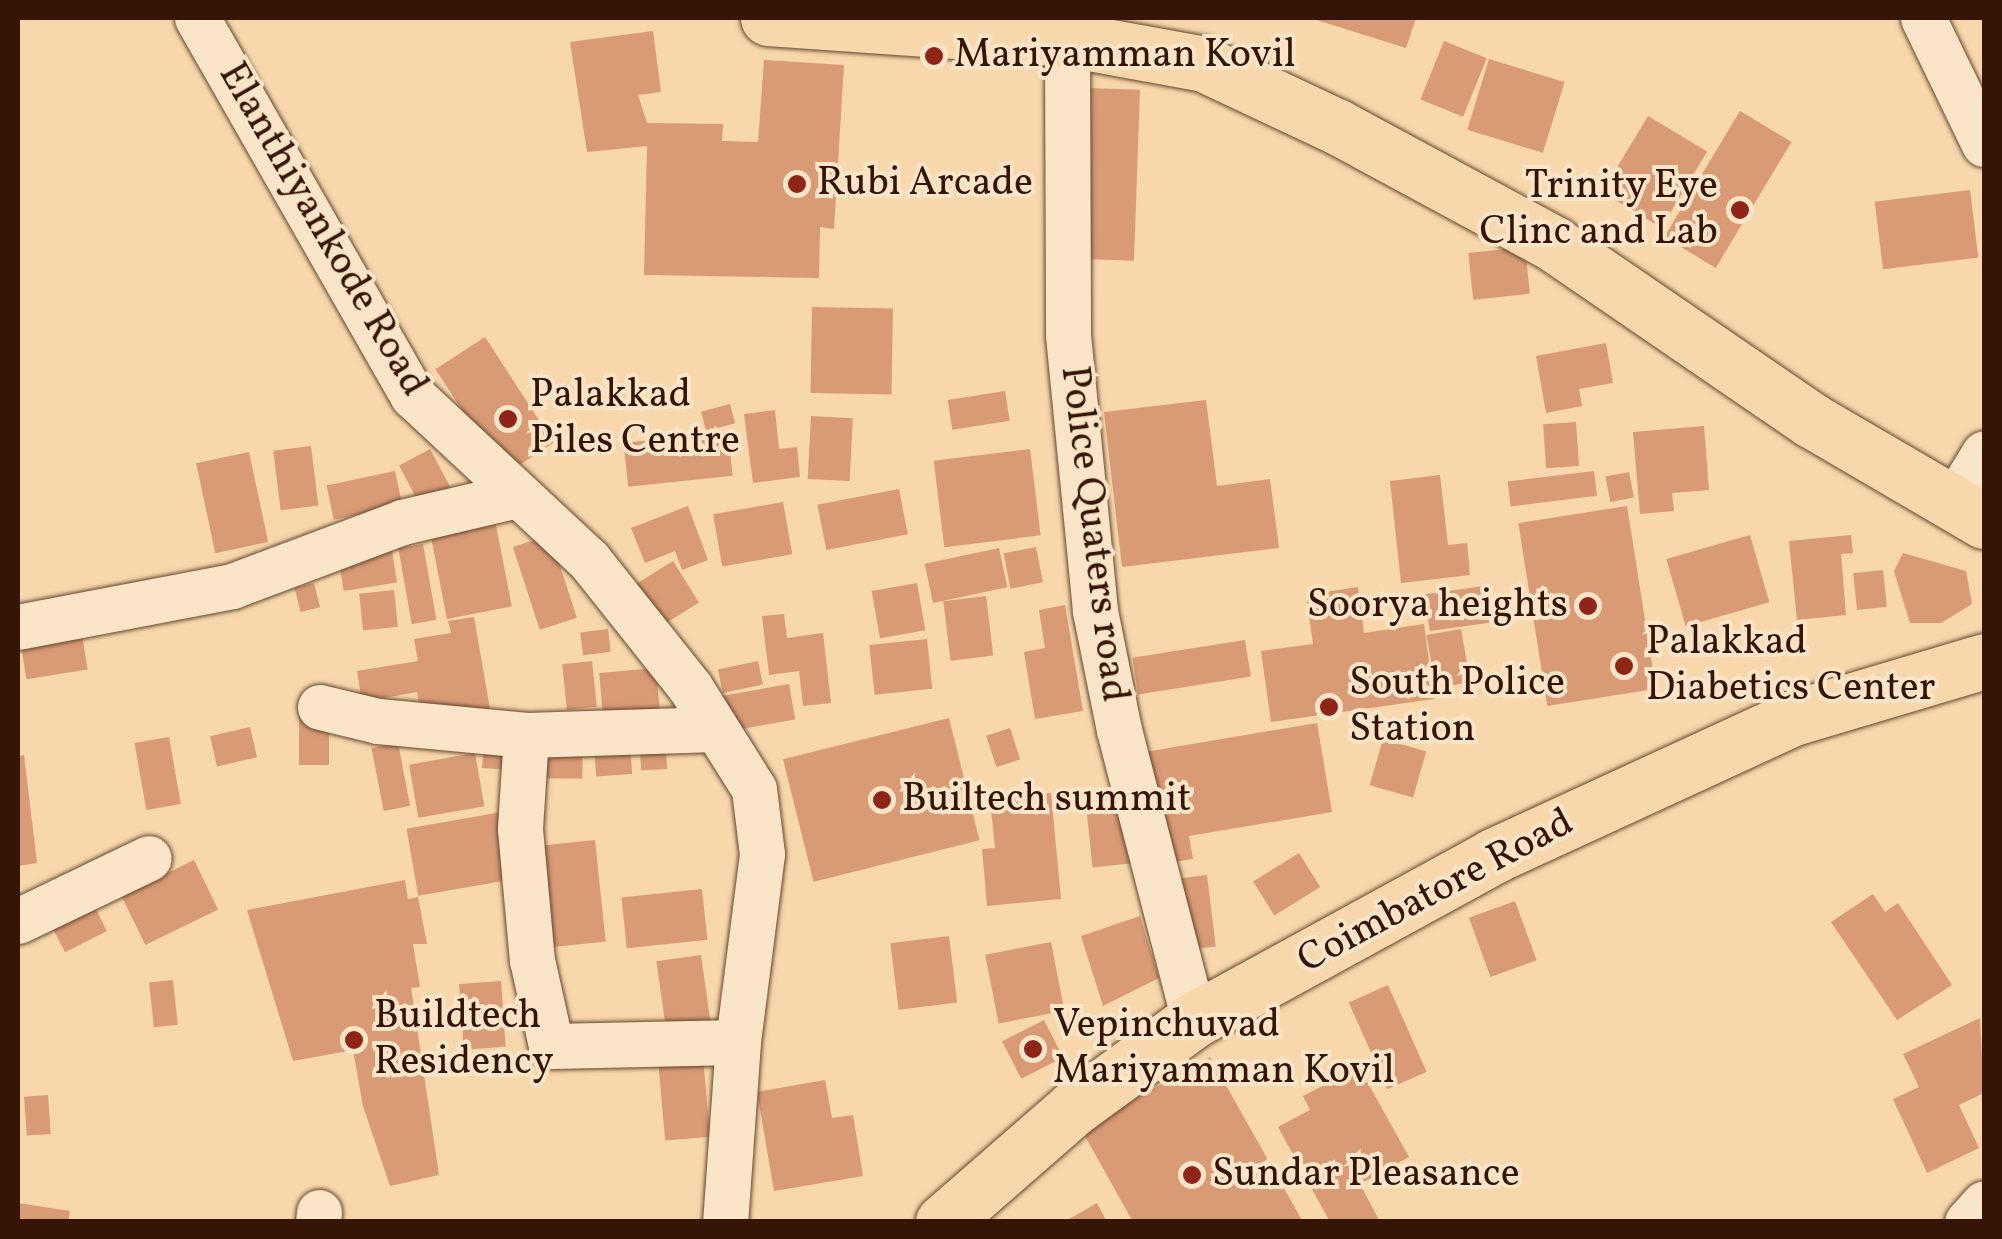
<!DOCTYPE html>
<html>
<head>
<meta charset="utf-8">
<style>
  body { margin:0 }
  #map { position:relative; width:2002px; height:1239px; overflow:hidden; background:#f7d7ab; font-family:Vollkorn,serif }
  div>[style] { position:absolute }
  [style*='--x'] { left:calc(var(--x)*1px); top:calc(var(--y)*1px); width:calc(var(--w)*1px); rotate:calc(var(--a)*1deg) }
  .building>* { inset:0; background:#d99b76; transform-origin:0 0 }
  .roads { filter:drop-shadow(0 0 2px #66462f) drop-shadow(0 0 2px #66462f) }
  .minor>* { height:45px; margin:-22.5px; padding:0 22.5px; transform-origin:22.5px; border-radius:22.5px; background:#fae5c8 }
  .major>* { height:55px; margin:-27.5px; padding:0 27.5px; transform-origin:27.5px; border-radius:27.5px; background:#f7d7ab }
  .dots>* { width:28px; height:28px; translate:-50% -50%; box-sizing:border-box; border:5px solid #fae5c8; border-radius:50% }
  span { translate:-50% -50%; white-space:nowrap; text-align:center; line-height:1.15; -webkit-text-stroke:8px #fae5c8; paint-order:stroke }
  .poi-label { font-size:40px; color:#361506 }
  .left { translate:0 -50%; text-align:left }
  .right { translate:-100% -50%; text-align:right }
  .street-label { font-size:40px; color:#361506 }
  .frame { position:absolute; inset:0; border:20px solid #361506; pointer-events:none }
</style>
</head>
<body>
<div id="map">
  <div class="building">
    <div style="clip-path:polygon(1310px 18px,1416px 18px,1406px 48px)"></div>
    <div style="clip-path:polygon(653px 31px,661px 92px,638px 95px,647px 123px,723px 124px,722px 141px,758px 142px,764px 60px,844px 65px,834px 229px,820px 227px,819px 278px,644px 275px,647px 146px,587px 152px,570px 42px)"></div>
    <div style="left:1444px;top:41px;width:46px;height:63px;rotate:22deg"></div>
    <div style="left:1489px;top:59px;width:79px;height:74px;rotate:17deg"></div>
    <div style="left:1089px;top:88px;width:51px;height:171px;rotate:2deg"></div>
    <div style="left:1740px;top:111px;width:60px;height:147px;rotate:31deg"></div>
    <div style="left:1648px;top:116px;width:69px;height:89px;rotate:31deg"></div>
    <div style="left:1970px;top:190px;width:68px;height:96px;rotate:83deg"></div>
    <div style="left:1525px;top:247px;width:47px;height:57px;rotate:84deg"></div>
    <div style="left:812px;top:307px;width:81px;height:86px;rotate:1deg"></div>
    <div style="left:485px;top:337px;width:126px;height:59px;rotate:57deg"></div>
    <div style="clip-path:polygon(1606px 343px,1613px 383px,1579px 389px,1582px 406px,1546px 413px,1536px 356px)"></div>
    <div style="left:1005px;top:391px;width:30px;height:58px;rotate:81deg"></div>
    <div style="clip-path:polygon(1206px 400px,1217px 486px,1270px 479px,1279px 548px,1122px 567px,1104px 412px)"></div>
    <div style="left:730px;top:404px;width:20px;height:30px;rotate:75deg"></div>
    <div style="clip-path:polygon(775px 410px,779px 449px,797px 447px,800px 477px,753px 483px,744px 414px)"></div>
    <div style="left:811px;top:416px;width:42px;height:63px;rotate:3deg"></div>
    <div style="left:1576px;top:422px;width:44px;height:33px;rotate:86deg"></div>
    <div style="clip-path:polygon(1704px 426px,1709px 490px,1672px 493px,1674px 511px,1640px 514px,1633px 432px)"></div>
    <div style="left:728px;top:432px;width:44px;height:105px;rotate:84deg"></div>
    <div style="left:311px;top:446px;width:60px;height:38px;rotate:83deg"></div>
    <div style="left:430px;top:449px;width:45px;height:35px;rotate:62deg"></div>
    <div style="left:1030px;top:449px;width:87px;height:97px;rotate:83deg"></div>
    <div style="left:249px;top:452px;width:92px;height:54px;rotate:78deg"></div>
    <div style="left:395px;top:471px;width:35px;height:70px;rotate:78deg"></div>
    <div style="left:1594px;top:471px;width:25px;height:87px;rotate:83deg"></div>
    <div style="left:1629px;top:472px;width:26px;height:24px;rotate:79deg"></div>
    <div style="clip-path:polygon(1440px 475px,1448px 545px,1467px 543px,1470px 575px,1401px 583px,1390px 481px)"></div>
    <div style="left:899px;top:489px;width:46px;height:83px;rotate:79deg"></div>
    <div style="left:783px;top:502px;width:53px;height:71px;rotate:80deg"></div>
    <div style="clip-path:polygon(688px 506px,708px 560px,682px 570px,675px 551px,645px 563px,631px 528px)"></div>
    <div style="left:1627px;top:506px;width:185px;height:110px;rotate:81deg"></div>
    <div style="left:494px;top:515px;width:93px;height:66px;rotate:79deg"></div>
    <div style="left:550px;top:535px;width:87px;height:39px;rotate:72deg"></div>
    <div style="left:1750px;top:535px;width:70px;height:87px;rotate:74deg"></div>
    <div style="clip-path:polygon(1851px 535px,1853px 553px,1841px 554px,1846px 615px,1797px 620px,1789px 541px)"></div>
    <div style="left:423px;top:544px;width:77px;height:25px;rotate:80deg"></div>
    <div style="left:1036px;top:547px;width:36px;height:33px;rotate:79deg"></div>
    <div style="left:999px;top:548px;width:40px;height:76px;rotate:78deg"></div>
    <div style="left:392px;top:551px;width:32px;height:54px;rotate:81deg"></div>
    <div style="clip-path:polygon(1903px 553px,1966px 571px,1972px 604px,1941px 623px,1910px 623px,1894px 571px)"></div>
    <div style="left:673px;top:561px;width:49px;height:48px;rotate:58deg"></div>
    <div style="left:1883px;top:570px;width:37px;height:30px;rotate:84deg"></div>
    <div style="left:314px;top:583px;width:25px;height:20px;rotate:76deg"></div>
    <div style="left:917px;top:583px;width:48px;height:46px;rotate:80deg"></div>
    <div style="left:1484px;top:586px;width:37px;height:60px;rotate:82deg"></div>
    <div style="clip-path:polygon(1358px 587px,1364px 633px,1424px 624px,1434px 699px,1271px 722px,1261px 651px,1313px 644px,1306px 595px)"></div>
    <div style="left:394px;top:590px;width:37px;height:35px;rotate:84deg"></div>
    <div style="left:986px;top:596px;width:60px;height:43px;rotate:83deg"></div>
    <div style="clip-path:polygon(1065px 605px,1083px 711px,1035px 719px,1024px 652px,1045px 648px,1039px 610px)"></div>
    <div style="clip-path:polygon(784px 614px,787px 638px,823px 633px,831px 703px,803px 706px,799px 671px,769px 675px,762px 616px)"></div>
    <div style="clip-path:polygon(474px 617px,490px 709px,422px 720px,417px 692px,362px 702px,357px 671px,418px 661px,414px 639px,451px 633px,448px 621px)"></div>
    <div style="left:608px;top:629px;width:23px;height:28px;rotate:83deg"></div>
    <div style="left:1461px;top:629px;width:54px;height:35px;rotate:80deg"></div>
    <div style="left:82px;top:634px;width:36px;height:62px;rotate:81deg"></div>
    <div style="left:927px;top:639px;width:50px;height:58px;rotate:84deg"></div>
    <div style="left:1245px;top:640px;width:37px;height:114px;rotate:81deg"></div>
    <div style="left:592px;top:661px;width:46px;height:30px;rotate:84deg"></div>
    <div style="left:758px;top:661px;width:24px;height:41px;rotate:78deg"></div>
    <div style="left:656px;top:668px;width:50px;height:57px;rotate:85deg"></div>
    <div style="left:789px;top:684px;width:36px;height:67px;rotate:80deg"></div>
    <div style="left:299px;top:714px;width:30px;height:51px"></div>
    <div style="left:949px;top:718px;width:126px;height:171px;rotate:76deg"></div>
    <div style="clip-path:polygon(1317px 723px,1332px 812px,1189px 836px,1193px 859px,1152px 865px,1133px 754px)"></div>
    <div style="left:250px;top:727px;width:31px;height:41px;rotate:77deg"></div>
    <div style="left:1010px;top:728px;width:33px;height:25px;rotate:72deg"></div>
    <div style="left:169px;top:737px;width:68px;height:35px;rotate:80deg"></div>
    <div style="left:533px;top:737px;width:50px;height:41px;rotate:1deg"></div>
    <div style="left:1383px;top:739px;width:45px;height:48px;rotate:16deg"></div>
    <div style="left:484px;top:741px;width:28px;height:27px;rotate:4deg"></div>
    <div style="left:398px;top:743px;width:64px;height:27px;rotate:79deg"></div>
    <div style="left:630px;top:743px;width:31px;height:36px;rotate:86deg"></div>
    <div style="left:666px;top:748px;width:21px;height:26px;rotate:87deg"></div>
    <div style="left:475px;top:753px;width:54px;height:67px;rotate:80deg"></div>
    <div style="clip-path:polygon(24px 755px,37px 863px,18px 866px,18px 756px)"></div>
    <div style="clip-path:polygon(1051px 793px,1061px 899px,987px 906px,982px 849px,995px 848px,990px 799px)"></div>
    <div style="left:1131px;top:803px;width:60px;height:45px;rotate:84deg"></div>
    <div style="left:502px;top:812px;width:68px;height:97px;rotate:80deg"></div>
    <div style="left:595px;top:840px;width:102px;height:62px;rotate:84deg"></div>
    <div style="left:1299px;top:853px;width:40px;height:54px;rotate:58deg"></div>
    <div style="left:194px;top:860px;width:55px;height:81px;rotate:64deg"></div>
    <div style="left:1207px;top:875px;width:72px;height:32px;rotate:83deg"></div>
    <div style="clip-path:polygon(405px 880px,408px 899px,418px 897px,427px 944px,413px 944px,420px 987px,411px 988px,439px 1175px,390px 1186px,363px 1106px,353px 1050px,293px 1061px,247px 910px)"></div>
    <div style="left:702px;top:889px;width:51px;height:81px;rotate:84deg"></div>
    <div style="left:86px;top:890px;width:46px;height:47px;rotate:63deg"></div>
    <div style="clip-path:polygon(1873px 894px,1885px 912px,1898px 903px,1952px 985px,1897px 1020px,1831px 922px)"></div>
    <div style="left:1515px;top:901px;width:63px;height:49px;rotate:70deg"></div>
    <div style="clip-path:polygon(1140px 916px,1159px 978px,1103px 1006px,1081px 936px)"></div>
    <div style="left:949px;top:936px;width:67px;height:59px;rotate:83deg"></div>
    <div style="left:1051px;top:942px;width:70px;height:67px;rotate:79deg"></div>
    <div style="left:701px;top:955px;width:69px;height:45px;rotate:82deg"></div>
    <div style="left:173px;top:980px;width:45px;height:24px;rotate:84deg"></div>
    <div style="left:501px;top:981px;width:66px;height:42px;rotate:86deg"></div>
    <div style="left:1388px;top:985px;width:95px;height:43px;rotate:66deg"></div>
    <div style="clip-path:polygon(1980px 1018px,1984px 1093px,1959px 1105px,1979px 1148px,1927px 1173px,1893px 1099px,1919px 1087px,1903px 1054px)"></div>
    <div style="left:1044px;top:1020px;width:42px;height:47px;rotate:63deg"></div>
    <div style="left:703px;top:1057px;width:80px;height:45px;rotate:85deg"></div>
    <div style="clip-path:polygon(1210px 1057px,1303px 1222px,1133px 1222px,1081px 1129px)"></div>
    <div style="clip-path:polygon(1359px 1067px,1409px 1157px,1360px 1184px,1379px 1220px,1330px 1222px,1278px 1127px,1310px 1110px,1303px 1096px)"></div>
    <div style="clip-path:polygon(825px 1080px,832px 1118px,853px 1115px,863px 1176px,774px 1191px,757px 1092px)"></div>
    <div style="left:48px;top:1095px;width:39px;height:24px;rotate:86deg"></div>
    <div style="clip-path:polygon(18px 1203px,70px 1211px,68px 1222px,18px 1222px)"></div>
    <div style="clip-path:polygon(1097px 1203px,1107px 1222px,1064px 1222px)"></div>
  </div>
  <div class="roads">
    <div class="minor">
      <div style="--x:197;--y:18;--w:435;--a:60.3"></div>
      <div style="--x:413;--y:396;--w:241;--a:43"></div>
      <div style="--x:589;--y:560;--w:162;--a:51.5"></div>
      <div style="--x:690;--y:687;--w:120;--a:57.9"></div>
      <div style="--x:754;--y:789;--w:65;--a:83"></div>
      <div style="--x:762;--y:854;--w:190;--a:97.3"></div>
      <div style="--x:738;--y:1042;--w:180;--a:94.1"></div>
      <div style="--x:1923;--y:18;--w:140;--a:64.2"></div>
      <div style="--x:1067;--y:39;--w:296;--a:89.8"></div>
      <div style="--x:1068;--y:335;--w:277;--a:84.4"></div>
      <div style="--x:1095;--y:611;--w:121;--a:78.6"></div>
      <div style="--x:1119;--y:730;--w:300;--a:75.5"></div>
      <div style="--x:1954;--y:502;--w:57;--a:-58.5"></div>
      <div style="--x:18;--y:627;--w:218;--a:-10.8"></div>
      <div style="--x:232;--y:586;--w:182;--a:-20.6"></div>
      <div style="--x:402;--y:522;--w:118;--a:-13.2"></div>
      <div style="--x:320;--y:707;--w:60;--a:13.6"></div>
      <div style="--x:378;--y:721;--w:149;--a:5.4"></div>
      <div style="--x:716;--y:729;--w:190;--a:178.2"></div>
      <div style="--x:526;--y:735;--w:94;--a:93.7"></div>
      <div style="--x:520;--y:829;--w:132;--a:84.8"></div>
      <div style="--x:532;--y:960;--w:88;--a:77.5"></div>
      <div style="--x:551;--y:1046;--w:187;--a:-1.2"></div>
      <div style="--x:18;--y:921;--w:145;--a:-25.7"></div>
      <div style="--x:318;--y:1222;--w:10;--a:-84"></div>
      <div style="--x:1967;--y:1222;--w:25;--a:-48"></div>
    </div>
    <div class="major">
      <div style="--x:768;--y:18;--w:300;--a:4"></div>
      <div style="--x:1067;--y:39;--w:139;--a:10.3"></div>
      <div style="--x:1204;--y:64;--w:146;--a:25.2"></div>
      <div style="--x:1336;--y:126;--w:248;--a:28.4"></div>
      <div style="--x:1554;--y:244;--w:311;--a:34.4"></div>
      <div style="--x:1811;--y:420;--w:200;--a:30.3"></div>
      <div style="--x:943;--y:1222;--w:175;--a:-41.1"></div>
      <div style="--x:1075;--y:1107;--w:147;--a:-36.2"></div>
      <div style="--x:1194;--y:1020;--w:341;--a:-28.7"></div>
      <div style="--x:1493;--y:856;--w:330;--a:-24.7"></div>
      <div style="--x:1793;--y:718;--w:199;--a:-16.6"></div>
    </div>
  </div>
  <div class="dots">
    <div style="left:934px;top:56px;background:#8f2418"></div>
    <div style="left:797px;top:184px;background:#8f2418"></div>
    <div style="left:1740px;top:210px;background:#8f2418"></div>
    <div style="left:508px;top:419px;background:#8f2418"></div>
    <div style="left:1588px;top:606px;background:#8f2418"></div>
    <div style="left:1624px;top:666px;background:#8f2418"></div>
    <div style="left:1329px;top:707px;background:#8f2418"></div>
    <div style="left:882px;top:800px;background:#8f2418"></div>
    <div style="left:354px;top:1040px;background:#8f2418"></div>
    <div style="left:1033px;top:1049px;background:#8f2418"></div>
    <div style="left:1192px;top:1175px;background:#8f2418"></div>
  </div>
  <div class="poi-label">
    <span class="left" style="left:954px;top:56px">Mariyamman Kovil</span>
    <span class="left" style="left:817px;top:184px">Rubi Arcade</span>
    <span class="right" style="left:1718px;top:210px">Trinity Eye<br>Clinc and Lab</span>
    <span class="left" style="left:530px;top:419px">Palakkad<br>Piles Centre</span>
    <span class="right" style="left:1568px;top:606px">Soorya heights</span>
    <span class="left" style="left:1646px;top:666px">Palakkad<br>Diabetics Center</span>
    <span class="left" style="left:1349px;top:707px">South Police<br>Station</span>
    <span class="left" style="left:902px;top:800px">Builtech summit</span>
    <span class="left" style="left:374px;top:1040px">Buildtech<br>Residency</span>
    <span class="left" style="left:1053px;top:1049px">Vepinchuvad<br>Mariyamman Kovil</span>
    <span class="left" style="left:1212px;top:1175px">Sundar Pleasance</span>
  </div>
  <div class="street-label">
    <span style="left:322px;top:230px;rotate:60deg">Elanthiyankode Road</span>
    <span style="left:1093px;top:534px;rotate:83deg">Police Quaters road</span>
    <span style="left:1436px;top:892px;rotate:-28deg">Coimbatore Road</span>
  </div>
  <div class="frame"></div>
</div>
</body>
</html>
